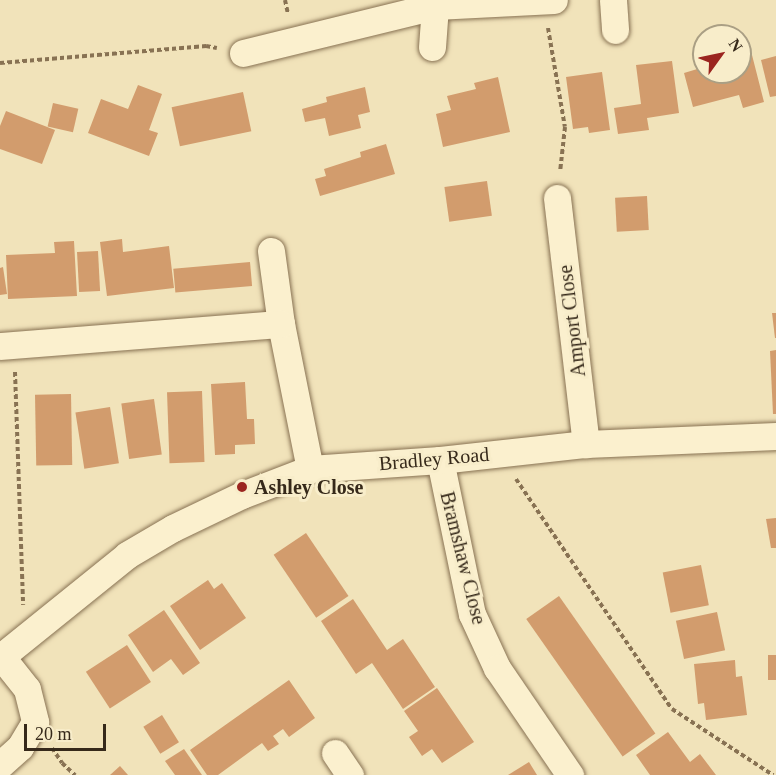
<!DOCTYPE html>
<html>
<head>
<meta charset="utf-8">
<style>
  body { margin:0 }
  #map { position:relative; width:776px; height:775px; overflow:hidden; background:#f1e3ba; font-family:Georgia,serif }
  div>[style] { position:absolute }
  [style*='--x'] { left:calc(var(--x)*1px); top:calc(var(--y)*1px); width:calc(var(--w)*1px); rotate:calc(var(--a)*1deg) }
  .building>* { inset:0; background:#d29c6d; transform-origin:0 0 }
  .path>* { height:4px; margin-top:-2px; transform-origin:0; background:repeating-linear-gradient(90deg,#887253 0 4.5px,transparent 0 7.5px) }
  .roads { filter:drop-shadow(0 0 2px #887253) drop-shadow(0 0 2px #887253) }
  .minor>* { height:27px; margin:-13.5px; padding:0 13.5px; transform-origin:13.5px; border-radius:13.5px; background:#fbf0ce }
  .dots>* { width:16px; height:16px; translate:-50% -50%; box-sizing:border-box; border:3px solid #f8edca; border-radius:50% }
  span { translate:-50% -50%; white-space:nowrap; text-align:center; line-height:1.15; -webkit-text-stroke:6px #f8edca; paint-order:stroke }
  .street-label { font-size:20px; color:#36291a }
  .poi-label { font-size:20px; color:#36291a; font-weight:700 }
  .left { translate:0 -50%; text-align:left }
  .north { position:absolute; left:692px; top:24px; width:60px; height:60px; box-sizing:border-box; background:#f8edca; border:2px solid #aa9f84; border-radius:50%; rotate:57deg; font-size:16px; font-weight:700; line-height:24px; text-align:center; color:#36291a }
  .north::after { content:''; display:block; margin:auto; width:21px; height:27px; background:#9b251f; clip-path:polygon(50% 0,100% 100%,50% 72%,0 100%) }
  .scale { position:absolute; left:24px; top:724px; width:82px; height:27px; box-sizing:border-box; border:3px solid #36291a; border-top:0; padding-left:8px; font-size:18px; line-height:21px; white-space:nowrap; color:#36291a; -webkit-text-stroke:4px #f8edca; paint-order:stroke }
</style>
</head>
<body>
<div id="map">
  <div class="building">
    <div style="clip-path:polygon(752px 55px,764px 102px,743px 108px,739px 95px,693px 107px,684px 73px,704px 67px,704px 72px,740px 72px,740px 58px)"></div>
    <div style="clip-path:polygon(776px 56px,776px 96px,770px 97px,761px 60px)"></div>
    <div style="clip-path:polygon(672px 61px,679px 113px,647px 118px,649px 130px,618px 134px,614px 108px,641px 104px,636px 65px)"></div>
    <div style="clip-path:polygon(602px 72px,610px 130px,589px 133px,588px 127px,573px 129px,566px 77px)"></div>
    <div style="clip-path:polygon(498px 77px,510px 132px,443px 147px,436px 114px,451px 110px,447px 96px,476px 89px,474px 83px)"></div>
    <div style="clip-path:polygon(138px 85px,162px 94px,149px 130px,158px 133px,149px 156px,88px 133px,101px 99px,128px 109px)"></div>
    <div style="clip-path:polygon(365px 87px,370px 112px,358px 115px,361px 128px,329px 136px,325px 118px,305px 122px,302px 109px,327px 102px,326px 97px)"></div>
    <div style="left:243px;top:92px;width:40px;height:73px;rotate:78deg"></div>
    <div style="left:53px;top:103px;width:26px;height:24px;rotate:13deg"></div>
    <div style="clip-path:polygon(6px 111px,55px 130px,42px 164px,0 149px,0 126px)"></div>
    <div style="clip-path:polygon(386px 144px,395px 174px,320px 196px,315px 179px,326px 176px,324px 169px,361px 157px,360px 152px)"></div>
    <div style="left:487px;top:181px;width:35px;height:43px;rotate:82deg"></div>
    <div style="left:647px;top:196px;width:34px;height:32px;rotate:87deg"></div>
    <div style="clip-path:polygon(122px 239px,123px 252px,169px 246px,174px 288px,107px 296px,100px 242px)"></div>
    <div style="clip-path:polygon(74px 241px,77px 296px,8px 299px,6px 255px,55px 253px,54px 242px)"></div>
    <div style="left:98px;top:251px;width:40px;height:21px;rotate:87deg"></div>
    <div style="left:250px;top:262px;width:24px;height:77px;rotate:85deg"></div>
    <div style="clip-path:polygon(3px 267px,7px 294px,0 295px,0 268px)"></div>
    <div style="clip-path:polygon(772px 313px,776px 313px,776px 338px,775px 338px)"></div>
    <div style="clip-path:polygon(776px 350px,776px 414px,773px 414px,770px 351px)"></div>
    <div style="clip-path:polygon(245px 382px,247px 419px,254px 419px,255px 444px,235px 445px,235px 454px,215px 455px,211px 384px)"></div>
    <div style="left:202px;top:391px;width:71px;height:35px;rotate:88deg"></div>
    <div style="left:71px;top:394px;width:71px;height:36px;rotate:89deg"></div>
    <div style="left:154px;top:399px;width:56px;height:33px;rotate:82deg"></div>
    <div style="left:110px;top:407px;width:57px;height:35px;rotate:81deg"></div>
    <div style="clip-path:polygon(776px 518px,776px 548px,771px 548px,766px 519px)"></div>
    <div style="left:306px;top:533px;width:76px;height:39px;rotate:56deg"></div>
    <div style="left:701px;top:565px;width:41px;height:39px;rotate:79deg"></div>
    <div style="clip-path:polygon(208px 580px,214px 589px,222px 583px,246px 618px,200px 650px,170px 606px)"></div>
    <div style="left:559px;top:596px;width:168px;height:40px;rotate:55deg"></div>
    <div style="clip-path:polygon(353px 599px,387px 650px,403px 639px,435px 687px,403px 709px,372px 663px,356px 674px,321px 621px)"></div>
    <div style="clip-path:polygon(164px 610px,200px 663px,183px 675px,171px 659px,153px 672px,128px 635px)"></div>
    <div style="left:717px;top:612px;width:39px;height:42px;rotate:78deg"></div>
    <div style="left:127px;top:645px;width:44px;height:49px;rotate:57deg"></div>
    <div style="left:768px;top:655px;width:8px;height:25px"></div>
    <div style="clip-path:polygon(735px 660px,736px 677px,742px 676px,747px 715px,706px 720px,704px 703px,698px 704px,694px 664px)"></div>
    <div style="clip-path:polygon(289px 680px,315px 718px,289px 737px,283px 729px,273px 736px,279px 744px,268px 751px,262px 743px,218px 775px,207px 775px,190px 750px)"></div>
    <div style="clip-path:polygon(437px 688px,474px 742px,442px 763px,432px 749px,422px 756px,409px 737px,418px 731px,404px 711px)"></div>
    <div style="left:162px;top:715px;width:32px;height:22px;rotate:58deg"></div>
    <div style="clip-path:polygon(668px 732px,690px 762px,700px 754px,716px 775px,650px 775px,636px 755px)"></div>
    <div style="clip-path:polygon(184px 749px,202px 775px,175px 775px,165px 761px)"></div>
    <div style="clip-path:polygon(529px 762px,537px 775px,508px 775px)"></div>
    <div style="clip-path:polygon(120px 766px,128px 775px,110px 775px)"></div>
  </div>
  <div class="path">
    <div style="--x:285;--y:0;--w:14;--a:78"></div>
    <div style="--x:548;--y:28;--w:100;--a:80.3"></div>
    <div style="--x:565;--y:127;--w:45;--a:96.3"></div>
    <div style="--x:0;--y:63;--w:207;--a:-4.7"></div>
    <div style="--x:206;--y:46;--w:11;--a:10"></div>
    <div style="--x:15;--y:372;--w:233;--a:88"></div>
    <div style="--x:516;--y:479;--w:278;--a:55.9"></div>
    <div style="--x:672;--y:709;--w:121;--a:33.2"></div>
    <div style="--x:52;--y:748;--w:18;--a:56"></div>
    <div style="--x:62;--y:763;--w:18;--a:43"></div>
  </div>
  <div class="roads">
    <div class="minor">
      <div style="--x:613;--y:0;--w:30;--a:86"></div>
      <div style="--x:432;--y:47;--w:41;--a:-85.8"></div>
      <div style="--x:243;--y:53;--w:198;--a:-13.8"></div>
      <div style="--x:435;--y:6;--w:119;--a:-2.9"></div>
      <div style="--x:557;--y:198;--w:248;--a:83.3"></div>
      <div style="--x:271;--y:251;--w:74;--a:82.2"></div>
      <div style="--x:281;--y:324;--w:148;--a:78.7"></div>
      <div style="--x:0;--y:346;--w:282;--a:-4.5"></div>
      <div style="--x:440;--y:460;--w:157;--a:78.3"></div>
      <div style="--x:472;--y:614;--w:60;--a:65.2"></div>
      <div style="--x:497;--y:668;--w:130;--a:55.7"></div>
      <div style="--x:0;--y:655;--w:43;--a:51.5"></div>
      <div style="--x:27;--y:689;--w:34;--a:76"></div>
      <div style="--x:35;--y:722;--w:29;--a:121"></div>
      <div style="--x:20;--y:747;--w:27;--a:138"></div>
      <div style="--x:2;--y:656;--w:161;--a:-38.9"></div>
      <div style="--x:127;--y:555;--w:53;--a:-30.4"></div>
      <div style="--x:173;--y:528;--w:76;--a:-25.6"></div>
      <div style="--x:242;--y:495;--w:73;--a:-20.9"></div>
      <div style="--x:310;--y:469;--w:130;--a:-4"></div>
      <div style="--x:440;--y:460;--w:147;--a:-6.3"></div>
      <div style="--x:586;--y:444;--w:190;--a:-2.4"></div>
      <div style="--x:335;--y:753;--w:27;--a:56"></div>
    </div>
  </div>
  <div class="dots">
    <div style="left:242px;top:487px;background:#9b251f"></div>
  </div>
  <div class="street-label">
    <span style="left:572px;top:321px;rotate:-97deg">Amport Close</span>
    <span style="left:434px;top:459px;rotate:-5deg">Bradley Road</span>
    <span style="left:463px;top:558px;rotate:76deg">Bramshaw Close</span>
  </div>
  <div class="poi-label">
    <span class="left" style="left:254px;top:487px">Ashley Close</span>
  </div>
  <div class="north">N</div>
  <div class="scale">20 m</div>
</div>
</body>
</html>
